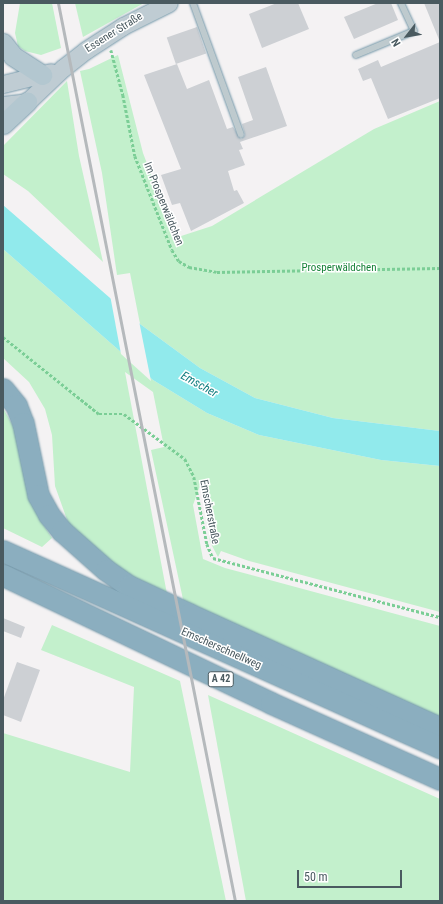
<!DOCTYPE html>
<html>
<head>
<meta charset="utf-8">
<style>
  body { margin:0 }
  #map { position:relative; width:443px; height:904px; overflow:hidden; background:#f4f2f3; font-family:"Roboto Condensed",sans-serif }
  div>[style] { position:absolute }
  [style*='--x'] { left:calc(var(--x)*1px); top:calc(var(--y)*1px); width:calc(var(--w)*1px); rotate:calc(var(--a)*1deg) }
  .green>* { inset:0; background:#c3f0cc }
  .water>* { inset:0; background:#91eaec }
  .pier>* { inset:0; background:#f4f2f3 }
  .building>* { inset:0; background:#cdd0d4; transform-origin:0 0 }
  .path>* { height:2.5px; margin-top:-1.25px; transform-origin:0; background:repeating-linear-gradient(90deg,#7bce96 0 3px,transparent 0 5px) }
  .roads { filter:drop-shadow(0 0 1px #779aab) drop-shadow(0 0 1px #779aab) }
  .service>* { height:6px; margin:-3px; padding:0 3px; transform-origin:3px; border-radius:3px; background:#becace }
  .secondary>* { height:17px; margin:-8.5px; padding:0 8.5px; transform-origin:8.5px; border-radius:8.5px; background:#bfccd3 }
  .primary>* { height:19px; margin:-9.5px; padding:0 9.5px; transform-origin:9.5px; border-radius:9.5px; background:#b3c7d0 }
  .motorway>* { height:21px; margin:-10.5px; padding:0 10.5px; transform-origin:10.5px; border-radius:10.5px; background:#8baebf }
  .rail>* { height:3px; margin:-1.5px; padding:0 1.5px; transform-origin:1.5px; border-radius:1.5px; background:#b5b9bc }
  span { translate:-50% -50%; white-space:nowrap; text-align:center; line-height:1.15; -webkit-text-stroke:3px #fff; paint-order:stroke }
  .shield-label span { padding:1px 3px; background:#fff; border:1px solid; border-radius:3px; -webkit-text-stroke-width:0 }
  .shield-label { font-size:10px; color:#4a5a60; font-weight:700 }
  .street-label { font-size:11px; color:#4a5a60 }
  .park-label { font-size:11px; color:#19833a }
  .water-label { font-size:12px; color:#107d7f; font-style:italic }
  .frame { position:absolute; inset:0; border:4px solid #4a5a60; pointer-events:none }
  .north { position:absolute; left:387px; top:16px; width:40px; height:40px; -webkit-text-stroke:3px #fff; paint-order:stroke; rotate:239deg; font-size:11px; font-weight:700; line-height:16px; text-align:center; color:#4a5a60 }
  .north::after { content:''; display:block; margin:auto; width:14px; height:18px; background:#4a5a60; clip-path:polygon(50% 0,100% 100%,50% 72%,0 100%) }
  .scale { position:absolute; left:297px; top:870px; width:105px; height:18px; box-sizing:border-box; border:2px solid #4a5a60; border-top:0; padding-left:5px; font-size:12px; line-height:14px; white-space:nowrap; color:#4a5a60; -webkit-text-stroke:3px #fff; paint-order:stroke }
</style>
</head>
<body>
<div id="map">
  <div class="green">
    <div style="clip-path:polygon(20px 3px,52px 3px,61px 48px,41px 55px,25px 51px,18px 46px,15px 33px)"></div>
    <div style="clip-path:polygon(75px 3px,144px 3px,83px 37px)"></div>
    <div style="clip-path:polygon(118px 55px,143px 153px,175px 238px,212px 226px,374px 129px,440px 101px,440px 431px,333px 418px,255px 398px,200px 368px,140px 324px,130px 273px,117px 275px,102px 173px,80px 71px,89px 69px)"></div>
    <div style="clip-path:polygon(67px 81px,79px 156px,103px 262px,28px 191px,3px 174px,3px 146px)"></div>
    <div style="clip-path:polygon(3px 249px,153px 380px,207px 413px,259px 435px,381px 460px,440px 466px,440px 612px,249px 561px,221px 551px,218px 557px,210px 542px,202px 480px,193px 505px,203px 559px,225px 568px,440px 626px,440px 720px,184px 604px,151px 450px,164px 447px,153px 392px,125px 372px,167px 594px,120px 572px,70px 528px,55px 486px,52px 435px,45px 409px,29px 382px,3px 358px)"></div>
    <div style="clip-path:polygon(3px 408px,16px 431px,39px 518px,52px 538px,42px 547px,3px 528px)"></div>
    <div style="clip-path:polygon(52px 625px,180px 681px,226px 901px,3px 901px,3px 733px,130px 772px,134px 687px,41px 650px)"></div>
    <div style="clip-path:polygon(208px 695px,440px 799px,440px 901px,246px 901px)"></div>
  </div>
  <div class="water">
    <div style="clip-path:polygon(3px 205px,140px 324px,200px 368px,255px 398px,333px 418px,440px 431px,440px 466px,381px 460px,259px 435px,207px 413px,153px 380px,3px 249px)"></div>
  </div>
  <div class="pier">
    <div style="clip-path:polygon(110px 295px,139px 321px,151px 381px,121px 354px)"></div>
  </div>
  <div class="building">
    <div style="clip-path:polygon(277px 3px,298px 3px,309px 29px,262px 48px,249px 14px)"></div>
    <div style="clip-path:polygon(378px 3px,391px 3px,398px 20px,354px 39px,344px 17px)"></div>
    <div style="clip-path:polygon(424px 3px,440px 3px,440px 42px)"></div>
    <div style="left:197px;top:27px;width:28px;height:32px;rotate:71deg"></div>
    <div style="clip-path:polygon(440px 42px,440px 98px,388px 119px,371px 78px,363px 81px,358px 69px,378px 60px,381px 67px)"></div>
    <div style="clip-path:polygon(177px 64px,187px 89px,209px 80px,227px 129px,233px 127px,241px 139px,245px 135px,242px 124px,253px 120px,238px 77px,266px 67px,287px 126px,240px 142px,243px 149px,239px 150px,245px 165px,228px 171px,234px 191px,237px 190px,244px 203px,191px 231px,180px 203px,172px 205px,161px 175px,181px 169px,144px 75px)"></div>
    <div style="clip-path:polygon(3px 618px,25px 627px,21px 638px,3px 631px)"></div>
    <div style="clip-path:polygon(17px 662px,40px 670px,21px 722px,3px 715px,3px 700px)"></div>
  </div>
  <div class="path">
    <div style="--x:111;--y:50;--w:47;--a:75.1"></div>
    <div style="--x:123;--y:95;--w:62;--a:78.9"></div>
    <div style="--x:135;--y:156;--w:101;--a:68.5"></div>
    <div style="--x:172;--y:250;--w:13;--a:58"></div>
    <div style="--x:179;--y:261;--w:12;--a:31"></div>
    <div style="--x:189;--y:267;--w:28;--a:10"></div>
    <div style="--x:217;--y:272;--w:223;--a:-1"></div>
    <div style="--x:3;--y:337;--w:123;--a:38.7"></div>
    <div style="--x:99;--y:414;--w:25;--a:0"></div>
    <div style="--x:124;--y:414;--w:76;--a:36.4"></div>
    <div style="--x:185;--y:459;--w:20;--a:63"></div>
    <div style="--x:194;--y:477;--w:68;--a:79"></div>
    <div style="--x:207;--y:544;--w:15;--a:67"></div>
    <div style="--x:213;--y:558;--w:235;--a:14.6"></div>
  </div>
  <div class="roads">
    <div class="service">
      <div style="--x:193;--y:3;--w:140;--a:70"></div>
      <div style="--x:356;--y:55;--w:63;--a:-22.5"></div>
      <div style="--x:414;--y:31;--w:31;--a:-115"></div>
    </div>
    <div class="secondary">
      <div style="--x:3;--y:84;--w:49;--a:-14"></div>
      <div style="--x:3;--y:105;--w:24;--a:-7"></div>
      <div style="--x:27;--y:102;--w:50;--a:-43.4"></div>
      <div style="--x:63;--y:68;--w:29;--a:-38"></div>
      <div style="--x:86;--y:50;--w:44;--a:-33"></div>
      <div style="--x:123;--y:26;--w:51;--a:-26.6"></div>
    </div>
    <div class="primary">
      <div style="--x:3;--y:43;--w:16;--a:52"></div>
      <div style="--x:13;--y:56;--w:35;--a:33"></div>
      <div style="--x:3;--y:124;--w:33;--a:-43"></div>
    </div>
    <div class="motorway">
      <div style="--x:3;--y:389;--w:21;--a:51"></div>
      <div style="--x:16;--y:405;--w:19;--a:69"></div>
      <div style="--x:23;--y:423;--w:74;--a:78.2"></div>
      <div style="--x:38;--y:495;--w:23;--a:61"></div>
      <div style="--x:49;--y:515;--w:21;--a:51"></div>
      <div style="--x:62;--y:531;--w:59;--a:41.6"></div>
      <div style="--x:106;--y:570;--w:28;--a:35"></div>
      <div style="--x:129;--y:586;--w:66;--a:25"></div>
      <div style="--x:189;--y:614;--w:276;--a:24.4"></div>
      <div style="--x:3;--y:551;--w:479;--a:24.2"></div>
      <div style="--x:3;--y:575;--w:297;--a:25.5"></div>
      <div style="--x:271;--y:703;--w:185;--a:24.2"></div>
    </div>
  </div>
  <div class="rail">
    <div style="--x:58;--y:3;--w:915;--a:78.85"></div>
  </div>
  <div class="shield-label">
    <span style="left:221px;top:679px">A 42</span>
  </div>
  <div class="street-label">
    <span style="left:114px;top:33px;rotate:-32deg">Essener Straße</span>
    <span style="left:163px;top:204px;rotate:68deg">Im Prosperwäldchen</span>
    <span style="left:209px;top:512px;rotate:79deg">Emscherstraße</span>
    <span style="left:221px;top:649px;rotate:24deg">Emscherschnellweg</span>
  </div>
  <div class="park-label">
    <span style="left:339px;top:268px">Prosperwäldchen</span>
  </div>
  <div class="water-label">
    <span style="left:199px;top:385px;rotate:29deg">Emscher</span>
  </div>
  <div class="frame"></div>
  <div class="north">N</div>
  <div class="scale">50 m</div>
</div>
</body>
</html>
